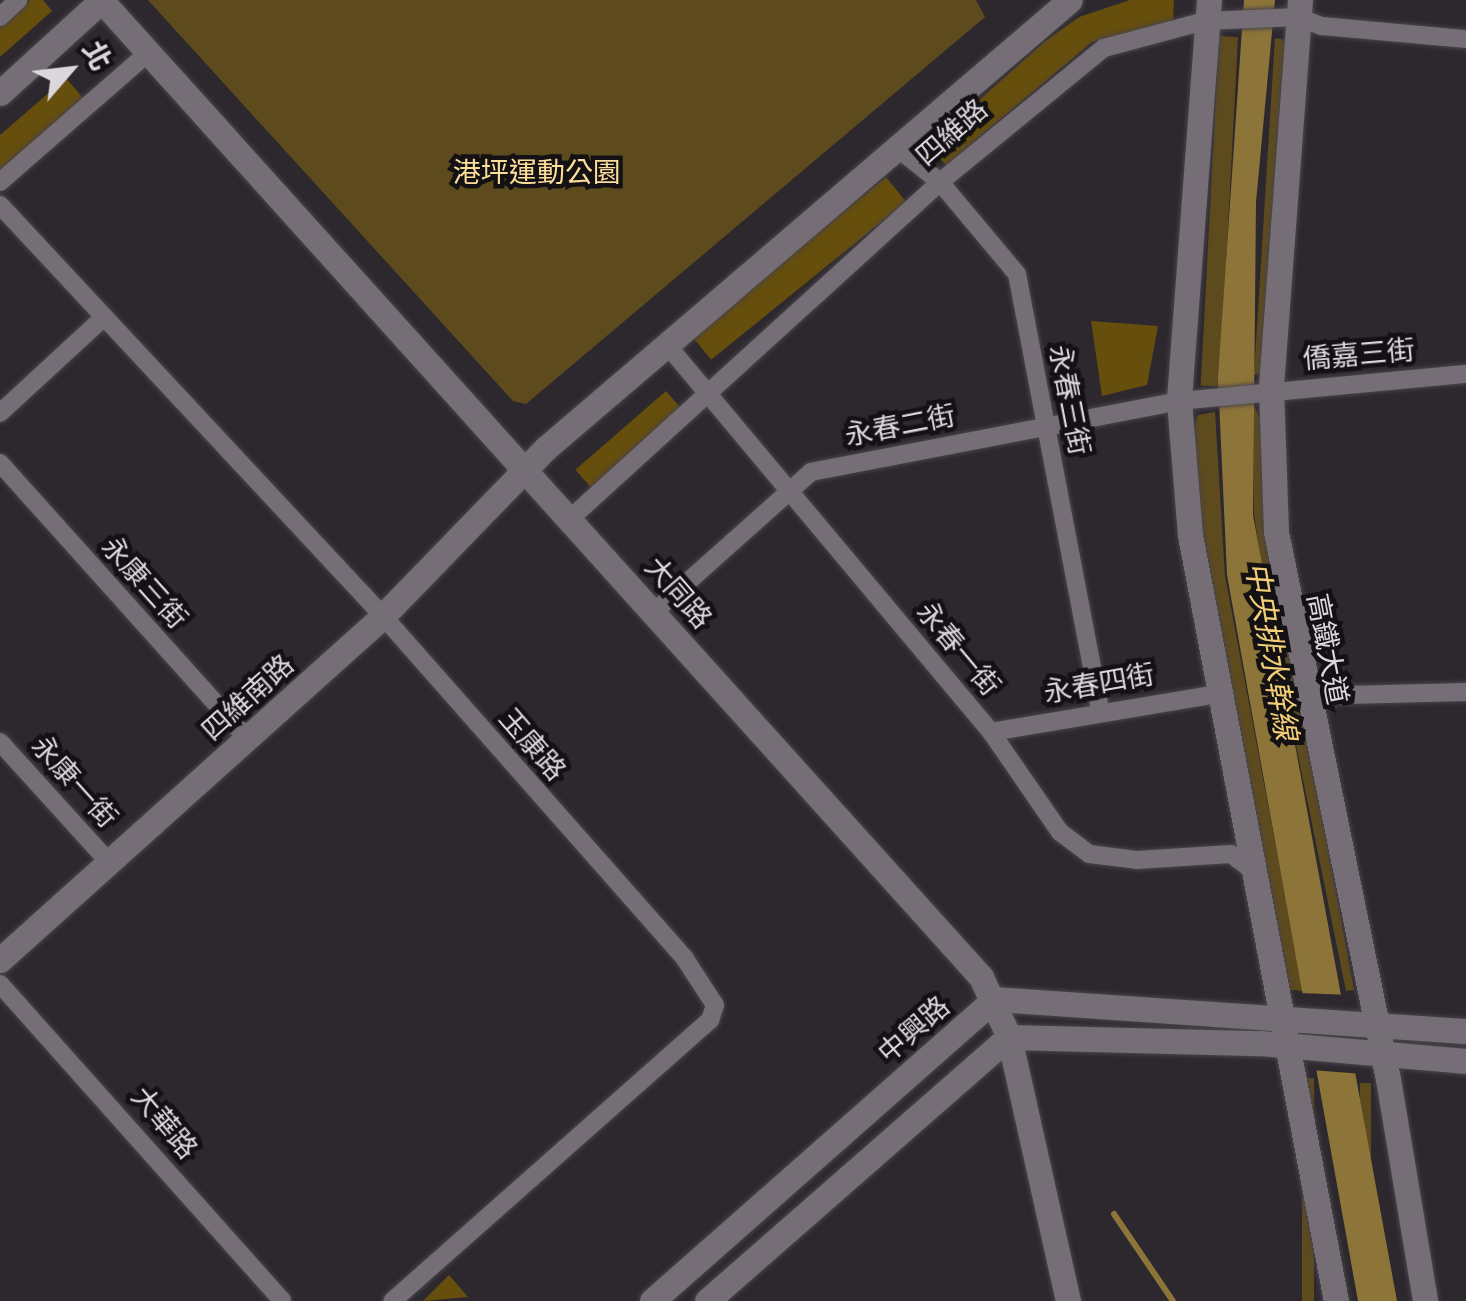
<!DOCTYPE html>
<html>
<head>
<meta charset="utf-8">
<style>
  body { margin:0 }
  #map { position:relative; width:1466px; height:1301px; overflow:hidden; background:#2d282e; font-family:Roboto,"Noto Sans TC",sans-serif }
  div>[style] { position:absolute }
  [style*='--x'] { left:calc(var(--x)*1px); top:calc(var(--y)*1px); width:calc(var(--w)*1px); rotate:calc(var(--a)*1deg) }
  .green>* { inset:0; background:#5e4b1d; transform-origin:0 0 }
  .forest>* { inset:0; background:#664e0d; transform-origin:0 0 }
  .water>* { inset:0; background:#8d7439 }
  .pier>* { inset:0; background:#2d282e }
  .stream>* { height:6px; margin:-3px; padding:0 3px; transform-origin:3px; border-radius:3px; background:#8d7439 }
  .roads { filter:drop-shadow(0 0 2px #48444a) drop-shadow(0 0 2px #48444a) }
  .street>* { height:18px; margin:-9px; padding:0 9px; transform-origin:9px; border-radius:9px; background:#756e76 }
  .secondary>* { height:25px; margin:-12.5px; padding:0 12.5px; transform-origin:12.5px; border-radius:12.5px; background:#756e76 }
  span { translate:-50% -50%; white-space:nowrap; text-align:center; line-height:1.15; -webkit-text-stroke:9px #141114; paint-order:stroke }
  .street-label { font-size:28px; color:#dbd7dc }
  .park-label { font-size:28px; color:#fbdd9a }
  .water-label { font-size:30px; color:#f3ce78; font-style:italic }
  .north { position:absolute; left:20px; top:20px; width:100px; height:100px; -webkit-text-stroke:8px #141114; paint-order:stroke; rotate:62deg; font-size:28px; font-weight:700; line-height:40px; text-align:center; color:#dbd7dc }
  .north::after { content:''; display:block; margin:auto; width:35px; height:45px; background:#dbd7dc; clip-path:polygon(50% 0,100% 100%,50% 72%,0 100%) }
</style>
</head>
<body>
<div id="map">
  <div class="green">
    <div style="clip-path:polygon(148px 0,976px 0,985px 17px,526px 404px,513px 401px)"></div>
    <div style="left:1219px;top:36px;width:19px;height:350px;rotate:3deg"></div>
    <div style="clip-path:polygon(1275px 38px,1290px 41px,1261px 373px,1254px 375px)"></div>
    <div style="clip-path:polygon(1253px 404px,1262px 422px,1269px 527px,1354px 990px,1346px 991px,1267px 602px,1254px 514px)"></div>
    <div style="clip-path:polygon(1215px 412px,1225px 576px,1303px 991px,1285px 989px,1200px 540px,1193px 429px,1198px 415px)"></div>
    <div style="left:1302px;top:1078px;width:12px;height:227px"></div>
    <div style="left:1360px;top:1083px;width:11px;height:221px"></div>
  </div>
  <div class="forest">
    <div style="clip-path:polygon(30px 0,43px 0,52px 11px,0 57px,0 26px)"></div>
    <div style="clip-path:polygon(1130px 0,1174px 0,1173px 22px,1092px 42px,946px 165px,928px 146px,1044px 42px,1079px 17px)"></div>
    <div style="clip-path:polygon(66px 78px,83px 98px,0 171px,0 135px)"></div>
    <div style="left:886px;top:177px;width:32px;height:251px;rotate:51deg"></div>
    <div style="clip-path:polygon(1091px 321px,1158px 326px,1147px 385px,1102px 396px)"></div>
    <div style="left:666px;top:391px;width:28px;height:120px;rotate:49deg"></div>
    <div style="clip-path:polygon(449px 1275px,468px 1297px,423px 1301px)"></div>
  </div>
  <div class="water">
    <div style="clip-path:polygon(1244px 0,1275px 0,1256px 202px,1253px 515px,1397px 1301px,1358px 1301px,1227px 575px,1218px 378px)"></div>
  </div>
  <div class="pier">
    <div style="clip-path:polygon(1300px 993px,1350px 995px,1363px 1074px,1311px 1070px)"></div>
  </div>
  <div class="stream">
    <div style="--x:1114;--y:1214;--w:105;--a:55.9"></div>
  </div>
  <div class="roads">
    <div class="street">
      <div style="--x:0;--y:17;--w:25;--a:-43"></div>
      <div style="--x:896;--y:147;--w:56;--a:38.5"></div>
      <div style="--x:940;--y:182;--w:120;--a:50.1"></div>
      <div style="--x:1017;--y:274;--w:444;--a:79.2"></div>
      <div style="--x:0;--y:182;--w:196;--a:-41.1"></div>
      <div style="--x:0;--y:205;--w:562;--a:47.02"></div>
      <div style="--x:383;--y:616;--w:457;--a:48.6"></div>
      <div style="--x:685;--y:959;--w:55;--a:56.9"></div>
      <div style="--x:715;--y:1005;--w:16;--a:108"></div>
      <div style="--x:710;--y:1020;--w:424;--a:138.5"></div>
      <div style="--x:668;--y:346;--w:503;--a:50.08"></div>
      <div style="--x:991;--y:732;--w:121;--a:55.4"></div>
      <div style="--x:1060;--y:832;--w:36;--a:37"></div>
      <div style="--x:1089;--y:854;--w:48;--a:7.1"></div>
      <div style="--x:1137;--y:860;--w:94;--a:-3.7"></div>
      <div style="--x:1231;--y:854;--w:31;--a:37"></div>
      <div style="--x:0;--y:413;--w:140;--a:-42.7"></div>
      <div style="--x:0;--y:463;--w:371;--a:48.1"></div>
      <div style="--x:572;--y:517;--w:498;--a:-42.3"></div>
      <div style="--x:940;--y:182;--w:212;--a:-39.3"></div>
      <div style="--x:1104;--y:48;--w:105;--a:-15"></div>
      <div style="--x:1205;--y:21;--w:93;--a:-2.5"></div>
      <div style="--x:1298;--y:17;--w:26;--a:21"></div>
      <div style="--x:1322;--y:26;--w:145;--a:5.2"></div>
      <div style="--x:654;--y:612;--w:210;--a:-41.7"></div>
      <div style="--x:811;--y:472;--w:375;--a:-10.9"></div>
      <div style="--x:1179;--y:401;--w:288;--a:-5.4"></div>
      <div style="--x:1306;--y:696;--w:160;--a:-1.4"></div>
      <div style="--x:991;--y:732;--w:229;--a:-9.5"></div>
      <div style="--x:0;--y:742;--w:159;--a:47.8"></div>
      <div style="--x:0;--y:984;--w:424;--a:48.3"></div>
    </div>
    <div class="secondary">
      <div style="--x:101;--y:0;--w:1315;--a:47.99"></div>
      <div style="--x:981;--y:977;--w:66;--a:65"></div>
      <div style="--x:1009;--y:1037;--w:271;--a:77.4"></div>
      <div style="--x:1209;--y:0;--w:402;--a:94.3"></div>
      <div style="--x:1179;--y:401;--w:134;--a:85.3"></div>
      <div style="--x:1190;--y:535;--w:780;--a:79.21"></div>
      <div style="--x:1300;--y:0;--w:389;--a:94.3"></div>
      <div style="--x:1271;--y:388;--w:144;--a:88"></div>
      <div style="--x:1276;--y:532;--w:558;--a:78.43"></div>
      <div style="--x:1388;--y:1079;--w:225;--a:80.5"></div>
      <div style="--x:0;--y:93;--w:138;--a:-42.4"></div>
      <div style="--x:0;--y:960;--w:515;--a:-41.93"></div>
      <div style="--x:383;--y:616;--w:234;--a:-45.9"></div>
      <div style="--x:546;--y:448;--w:689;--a:-40.53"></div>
      <div style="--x:652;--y:1301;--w:456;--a:-41.4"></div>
      <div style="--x:994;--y:999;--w:473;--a:3.9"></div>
      <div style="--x:707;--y:1301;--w:401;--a:-41.2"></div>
      <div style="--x:1009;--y:1037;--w:251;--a:1.4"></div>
      <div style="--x:1260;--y:1043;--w:207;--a:5"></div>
    </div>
  </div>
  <div class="street-label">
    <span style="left:952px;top:133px;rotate:-41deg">四維路</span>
    <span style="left:1359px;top:355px;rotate:-5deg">僑嘉三街</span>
    <span style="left:1069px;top:400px;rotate:79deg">永春三街</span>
    <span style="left:900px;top:426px;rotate:-11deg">永春二街</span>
    <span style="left:144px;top:583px;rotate:48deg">永康三街</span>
    <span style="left:678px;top:593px;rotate:49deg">大同路</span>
    <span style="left:958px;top:649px;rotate:50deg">永春一街</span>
    <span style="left:1327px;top:649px;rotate:79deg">高鐵大道</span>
    <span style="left:1099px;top:684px;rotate:-10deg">永春四街</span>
    <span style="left:248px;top:698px;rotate:-42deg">四維南路</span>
    <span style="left:532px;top:745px;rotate:49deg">玉康路</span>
    <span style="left:74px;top:782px;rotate:48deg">永康一街</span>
    <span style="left:914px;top:1030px;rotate:-41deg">中興路</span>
    <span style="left:164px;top:1123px;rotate:50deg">大華路</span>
  </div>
  <div class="park-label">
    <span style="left:537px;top:173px">港坪運動公園</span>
  </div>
  <div class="water-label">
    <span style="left:1271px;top:651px;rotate:80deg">中央排水幹線</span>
  </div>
  <div class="north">北</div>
</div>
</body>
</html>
